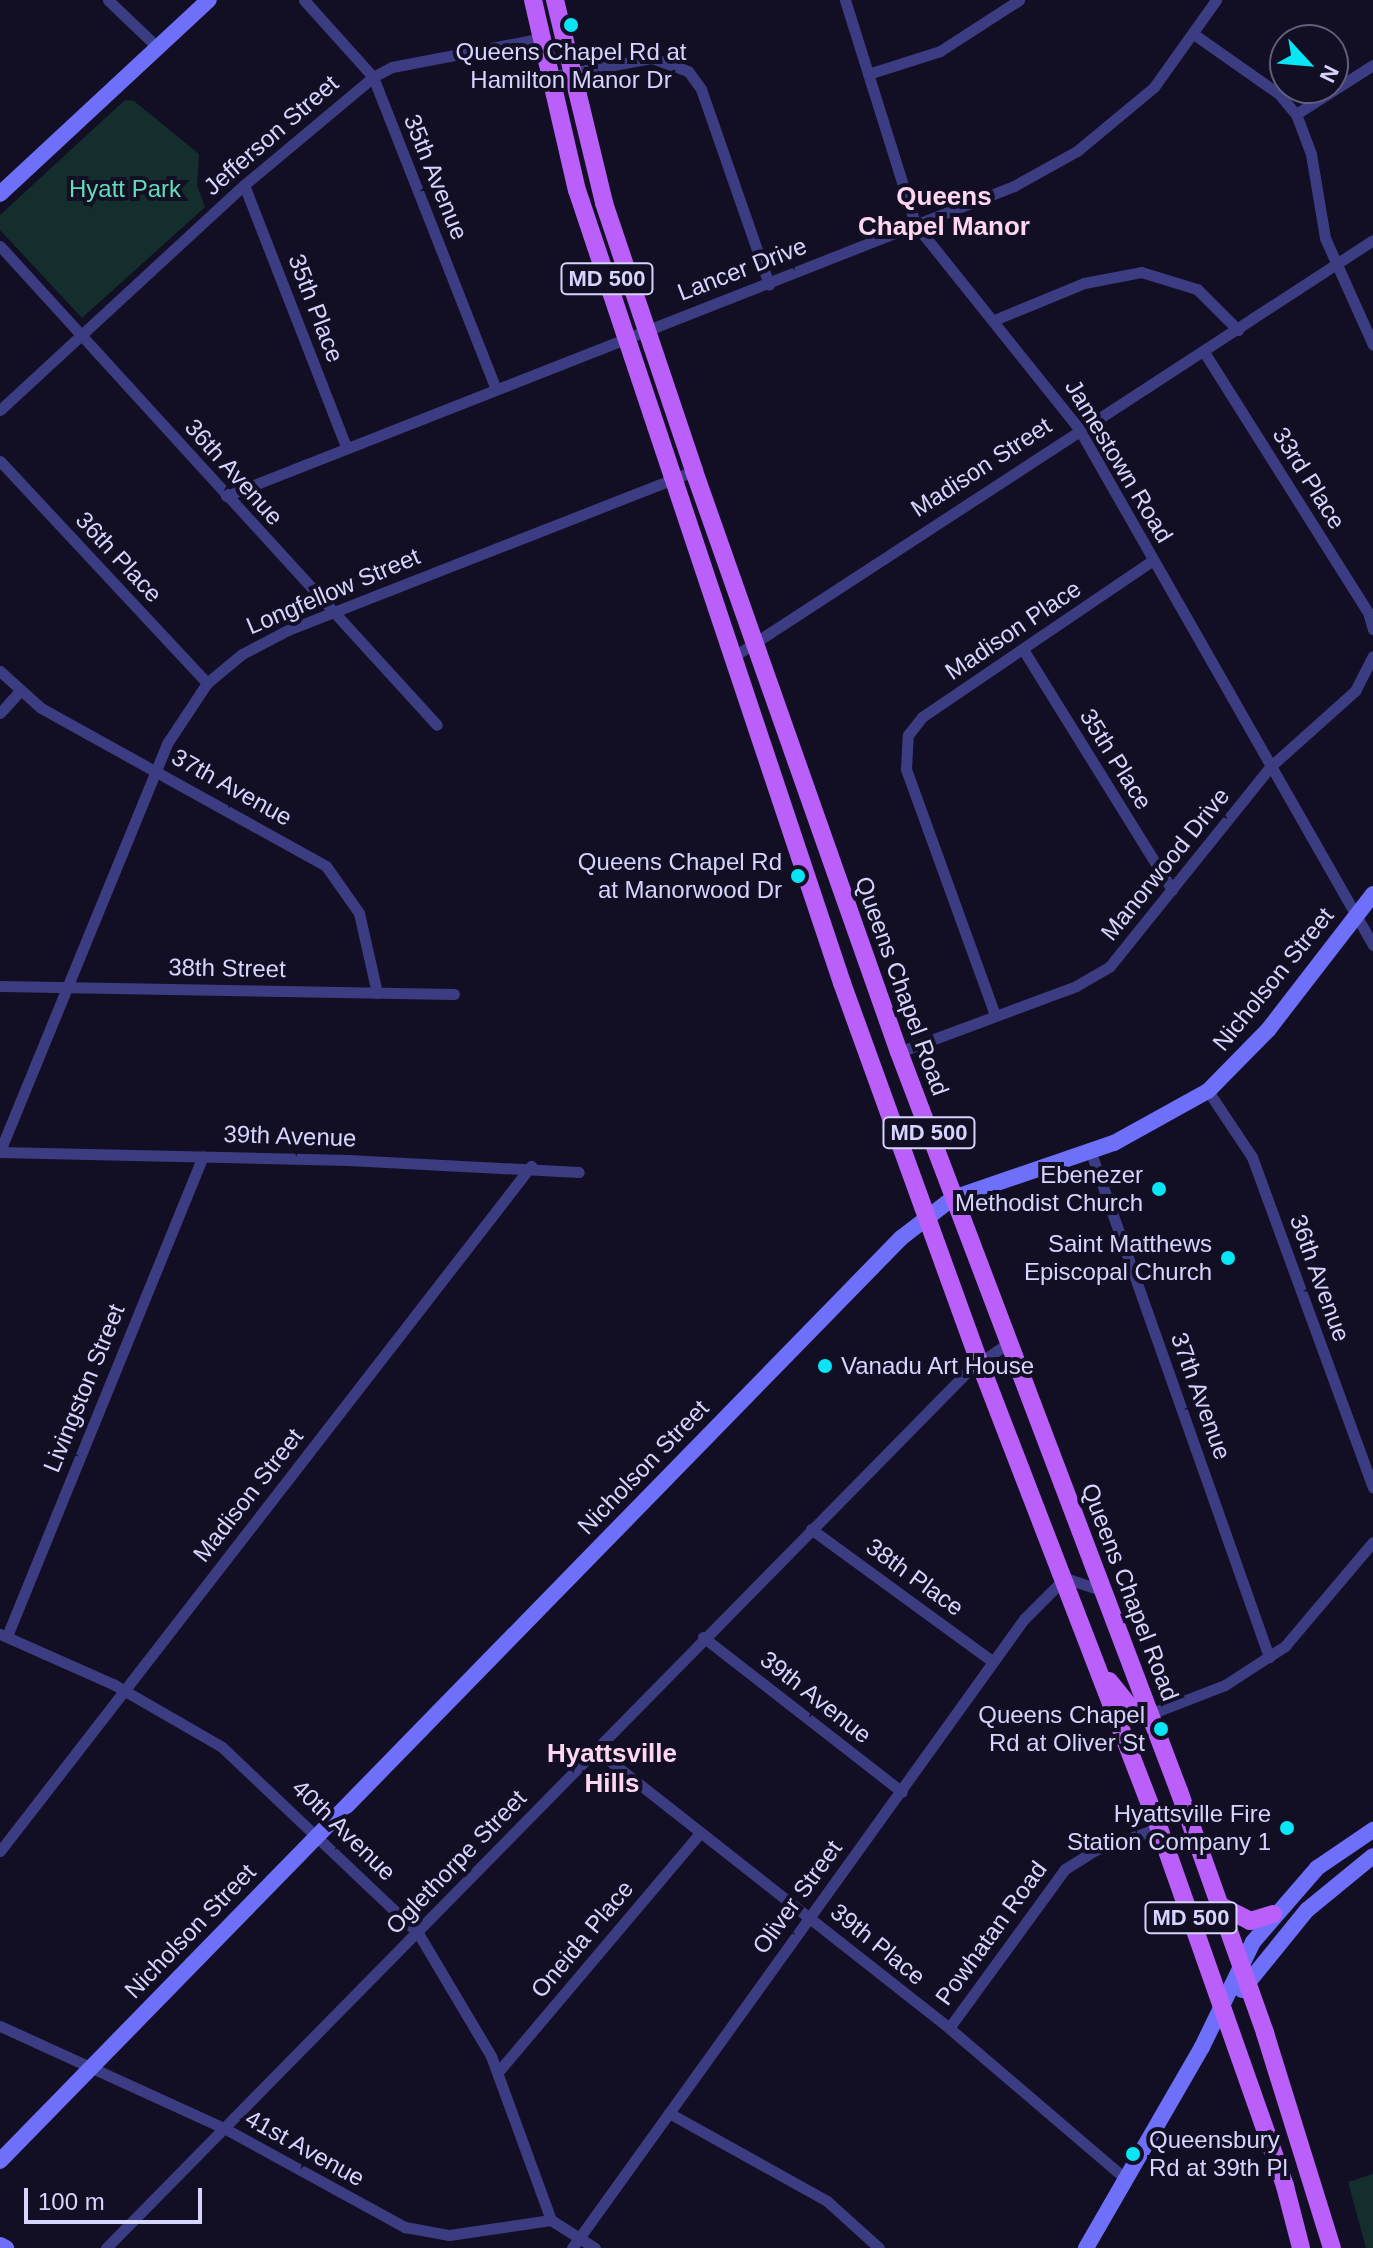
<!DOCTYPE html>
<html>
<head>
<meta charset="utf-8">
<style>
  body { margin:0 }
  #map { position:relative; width:1373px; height:2248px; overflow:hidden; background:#120f24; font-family:Helvetica,sans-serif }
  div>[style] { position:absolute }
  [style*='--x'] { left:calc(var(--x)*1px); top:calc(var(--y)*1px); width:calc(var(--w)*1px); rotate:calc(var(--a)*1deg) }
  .green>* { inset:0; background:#132e2c }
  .street>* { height:11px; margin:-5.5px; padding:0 5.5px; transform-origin:5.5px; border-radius:5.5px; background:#3c3c82 }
  .secondary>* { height:16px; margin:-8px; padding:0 8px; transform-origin:8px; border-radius:8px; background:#6e70fa }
  .primary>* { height:18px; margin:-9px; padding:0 9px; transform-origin:9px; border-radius:9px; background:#ba5ffa }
  .dots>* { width:22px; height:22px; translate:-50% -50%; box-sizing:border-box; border:4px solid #120f24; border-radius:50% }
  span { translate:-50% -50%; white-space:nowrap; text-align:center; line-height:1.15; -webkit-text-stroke:8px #120f24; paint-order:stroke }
  .shield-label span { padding:2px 6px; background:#120f24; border:2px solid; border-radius:6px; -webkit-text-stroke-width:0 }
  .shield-label { font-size:22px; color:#d7d4fe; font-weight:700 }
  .poi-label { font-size:24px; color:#d7d4fe }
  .right { translate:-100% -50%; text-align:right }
  .left { translate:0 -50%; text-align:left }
  .street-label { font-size:24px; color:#d7d4fe }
  .park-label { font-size:24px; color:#62dcb9 }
  .neighbourhood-label { font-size:26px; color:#fed6f1; font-weight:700 }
  .north { position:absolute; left:1269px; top:24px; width:80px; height:80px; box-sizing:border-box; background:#120f24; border:2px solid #615e7b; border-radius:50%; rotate:116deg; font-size:22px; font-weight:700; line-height:32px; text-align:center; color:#d7d4fe }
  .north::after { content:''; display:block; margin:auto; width:28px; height:36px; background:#08e6f5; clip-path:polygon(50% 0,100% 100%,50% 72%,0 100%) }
  .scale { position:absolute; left:24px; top:2188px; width:178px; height:36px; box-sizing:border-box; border:4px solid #d7d4fe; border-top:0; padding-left:10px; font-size:24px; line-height:28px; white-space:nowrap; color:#d7d4fe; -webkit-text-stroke:6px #120f24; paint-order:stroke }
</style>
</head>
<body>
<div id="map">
  <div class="green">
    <div style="clip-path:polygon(125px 100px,134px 101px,199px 154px,197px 185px,205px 207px,82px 318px,0 230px,0 215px)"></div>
    <div style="clip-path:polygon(1373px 2174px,1373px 2248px,1366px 2248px,1348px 2182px)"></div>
  </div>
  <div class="street">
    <div style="--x:108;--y:0;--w:68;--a:43.8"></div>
    <div style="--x:304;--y:0;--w:103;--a:48.1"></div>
    <div style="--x:373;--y:77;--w:335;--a:68.5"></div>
    <div style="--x:845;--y:0;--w:235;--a:72.6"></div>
    <div style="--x:915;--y:224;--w:263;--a:51.3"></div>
    <div style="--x:1079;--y:429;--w:594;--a:60.33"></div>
    <div style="--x:1195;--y:35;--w:103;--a:35.1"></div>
    <div style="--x:1279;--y:94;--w:26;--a:50"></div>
    <div style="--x:1296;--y:114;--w:43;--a:69.4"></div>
    <div style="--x:1311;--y:154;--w:85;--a:80.5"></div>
    <div style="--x:1325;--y:238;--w:117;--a:65.8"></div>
    <div style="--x:868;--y:74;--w:76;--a:-17.7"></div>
    <div style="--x:940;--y:51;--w:94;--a:-32.8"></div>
    <div style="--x:549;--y:77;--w:105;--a:-10.5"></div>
    <div style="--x:652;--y:58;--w:38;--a:20"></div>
    <div style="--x:688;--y:71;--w:22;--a:54"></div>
    <div style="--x:701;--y:89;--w:207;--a:70.8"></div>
    <div style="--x:1296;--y:114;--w:91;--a:-32.5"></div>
    <div style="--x:244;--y:185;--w:281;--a:68.7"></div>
    <div style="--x:0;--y:246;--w:648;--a:47.63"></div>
    <div style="--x:994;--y:320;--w:97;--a:-22.3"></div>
    <div style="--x:1084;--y:283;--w:58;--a:-10.9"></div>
    <div style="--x:1141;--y:272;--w:59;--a:16.9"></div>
    <div style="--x:1197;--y:289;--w:58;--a:45"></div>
    <div style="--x:1204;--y:352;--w:307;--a:57.8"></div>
    <div style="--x:1368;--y:612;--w:18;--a:74"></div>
    <div style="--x:0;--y:410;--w:332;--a:-42.7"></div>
    <div style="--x:244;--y:185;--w:168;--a:-39.9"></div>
    <div style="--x:373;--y:77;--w:21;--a:-28"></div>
    <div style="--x:392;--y:67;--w:153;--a:-10.9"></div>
    <div style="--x:0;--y:461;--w:304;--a:47"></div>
    <div style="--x:226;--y:496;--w:847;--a:-21.47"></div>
    <div style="--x:1014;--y:186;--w:72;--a:-29.1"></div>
    <div style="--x:1077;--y:151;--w:100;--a:-39.7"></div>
    <div style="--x:1154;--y:87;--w:107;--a:-54.5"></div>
    <div style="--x:1024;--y:651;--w:281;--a:58.2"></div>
    <div style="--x:736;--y:655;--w:760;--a:-33.08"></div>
    <div style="--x:0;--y:671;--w:55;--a:42.1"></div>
    <div style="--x:41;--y:708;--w:326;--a:29"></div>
    <div style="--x:326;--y:866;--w:57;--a:54.9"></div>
    <div style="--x:359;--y:913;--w:82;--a:77.3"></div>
    <div style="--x:0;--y:713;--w:30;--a:-48"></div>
    <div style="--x:0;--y:986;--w:454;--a:1"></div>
    <div style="--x:995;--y:1015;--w:262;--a:-109.9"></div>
    <div style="--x:906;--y:769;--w:34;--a:-87"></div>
    <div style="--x:908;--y:735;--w:23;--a:-52"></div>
    <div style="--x:922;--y:717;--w:279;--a:-34.2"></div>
    <div style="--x:899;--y:1052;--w:189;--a:-20.4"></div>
    <div style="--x:1076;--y:986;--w:39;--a:-30"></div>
    <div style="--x:1110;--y:966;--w:257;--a:-51.2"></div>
    <div style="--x:1271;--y:766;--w:113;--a:-41.8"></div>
    <div style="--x:1355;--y:691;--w:39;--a:-63"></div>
    <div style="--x:1208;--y:1091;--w:79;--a:56.3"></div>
    <div style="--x:1252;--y:1157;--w:352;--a:69.9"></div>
    <div style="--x:1090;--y:1150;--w:538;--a:70.55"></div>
    <div style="--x:0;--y:1151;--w:442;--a:-67.7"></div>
    <div style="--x:168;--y:742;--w:71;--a:-56.5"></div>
    <div style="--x:207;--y:683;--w:45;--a:-39.6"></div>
    <div style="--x:242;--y:654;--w:52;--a:-27.6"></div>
    <div style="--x:288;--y:630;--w:436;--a:-21.4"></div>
    <div style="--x:0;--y:1152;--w:348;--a:1.3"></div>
    <div style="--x:348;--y:1160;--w:231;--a:3"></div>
    <div style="--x:811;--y:1529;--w:224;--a:36.1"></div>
    <div style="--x:0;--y:1634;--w:124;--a:23.9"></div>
    <div style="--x:113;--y:1684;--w:126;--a:30"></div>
    <div style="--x:222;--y:1747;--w:270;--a:43.5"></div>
    <div style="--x:418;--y:1933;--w:143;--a:59.3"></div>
    <div style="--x:491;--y:2056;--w:175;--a:69.9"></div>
    <div style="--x:7;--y:1636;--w:518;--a:-67.79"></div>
    <div style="--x:703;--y:1637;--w:252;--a:37.9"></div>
    <div style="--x:1150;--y:1714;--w:80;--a:-21.1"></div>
    <div style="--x:1225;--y:1685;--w:72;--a:-33"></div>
    <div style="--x:1285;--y:1646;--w:136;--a:-49.8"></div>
    <div style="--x:596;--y:1750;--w:449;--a:38.2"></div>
    <div style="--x:949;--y:2028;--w:233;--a:40.5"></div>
    <div style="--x:0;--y:1851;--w:867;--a:-52.22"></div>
    <div style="--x:0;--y:2026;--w:244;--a:24.5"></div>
    <div style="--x:222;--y:2127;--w:209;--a:28.7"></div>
    <div style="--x:405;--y:2227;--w:45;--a:10.3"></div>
    <div style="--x:449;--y:2235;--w:103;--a:-8.4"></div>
    <div style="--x:551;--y:2220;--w:52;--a:32.5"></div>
    <div style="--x:949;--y:2028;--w:197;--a:-53.9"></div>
    <div style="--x:1065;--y:1869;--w:36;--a:-32"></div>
    <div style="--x:1095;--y:1850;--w:68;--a:-19"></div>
    <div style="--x:498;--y:2072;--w:312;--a:-49.8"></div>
    <div style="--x:669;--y:2113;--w:181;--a:29.1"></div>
    <div style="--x:827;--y:2201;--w:70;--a:42.1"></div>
    <div style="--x:106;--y:2248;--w:1233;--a:-45.49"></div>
    <div style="--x:970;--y:1369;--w:48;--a:-34"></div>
    <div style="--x:572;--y:2248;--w:775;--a:-54.3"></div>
    <div style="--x:1024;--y:1619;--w:58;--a:-45"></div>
    <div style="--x:1065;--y:1578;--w:41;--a:18.4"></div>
  </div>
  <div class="secondary">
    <div style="--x:0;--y:194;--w:285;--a:-42.9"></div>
    <div style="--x:1242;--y:1990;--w:103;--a:-50.9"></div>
    <div style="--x:1307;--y:1910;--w:85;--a:-39.3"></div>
    <div style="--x:0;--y:2161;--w:1290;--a:-45.69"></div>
    <div style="--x:901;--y:1238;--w:66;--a:-37.6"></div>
    <div style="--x:953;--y:1198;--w:170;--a:-18.9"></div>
    <div style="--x:1114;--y:1143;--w:107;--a:-29"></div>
    <div style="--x:1208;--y:1091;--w:86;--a:-45.5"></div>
    <div style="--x:1268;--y:1030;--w:172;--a:-52.3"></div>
    <div style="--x:0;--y:2245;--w:7;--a:27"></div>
    <div style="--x:1086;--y:2248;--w:232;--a:-60"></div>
    <div style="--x:1202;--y:2047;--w:117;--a:-64.1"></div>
    <div style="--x:1253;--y:1942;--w:98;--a:-49.1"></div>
    <div style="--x:1317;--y:1868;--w:68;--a:-34.2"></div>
  </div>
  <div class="primary">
    <div style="--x:533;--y:0;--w:195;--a:77"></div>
    <div style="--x:577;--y:190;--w:836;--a:71.52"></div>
    <div style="--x:842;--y:983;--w:402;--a:70.1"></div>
    <div style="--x:979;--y:1361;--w:500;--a:68.92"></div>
    <div style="--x:1159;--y:1828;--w:380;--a:70.6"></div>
    <div style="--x:1285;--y:2186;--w:64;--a:75.5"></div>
    <div style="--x:555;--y:0;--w:209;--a:76.4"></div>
    <div style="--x:604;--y:203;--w:283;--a:71.4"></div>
    <div style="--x:694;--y:471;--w:616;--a:70.57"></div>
    <div style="--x:899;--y:1052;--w:790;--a:69.25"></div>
    <div style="--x:1179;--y:1791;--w:257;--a:70.4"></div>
    <div style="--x:1265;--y:2033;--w:225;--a:72.7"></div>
    <div style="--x:1109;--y:1681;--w:40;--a:51"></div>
    <div style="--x:1134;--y:1712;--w:16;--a:7"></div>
    <div style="--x:1219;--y:1905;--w:35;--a:27"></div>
    <div style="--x:1250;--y:1921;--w:24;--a:-17"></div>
  </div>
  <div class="dots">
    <div style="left:571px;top:25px;background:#08e6f5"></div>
    <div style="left:798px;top:876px;background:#08e6f5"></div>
    <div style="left:1159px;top:1189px;background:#08e6f5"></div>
    <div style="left:1228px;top:1258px;background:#08e6f5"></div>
    <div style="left:825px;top:1366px;background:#08e6f5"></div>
    <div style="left:1161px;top:1729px;background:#08e6f5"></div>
    <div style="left:1287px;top:1828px;background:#08e6f5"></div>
    <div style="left:1133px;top:2154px;background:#08e6f5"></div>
  </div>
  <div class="shield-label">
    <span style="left:607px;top:279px">MD 500</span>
    <span style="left:929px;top:1133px">MD 500</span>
    <span style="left:1191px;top:1918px">MD 500</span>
  </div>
  <div class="poi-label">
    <span style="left:571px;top:66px">Queens Chapel Rd at<br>Hamilton Manor Dr</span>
    <span class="right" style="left:782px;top:876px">Queens Chapel Rd<br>at Manorwood Dr</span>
    <span class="right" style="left:1143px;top:1189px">Ebenezer<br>Methodist Church</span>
    <span class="right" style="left:1212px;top:1258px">Saint Matthews<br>Episcopal Church</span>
    <span class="left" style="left:841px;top:1366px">Vanadu Art House</span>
    <span class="right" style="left:1145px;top:1729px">Queens Chapel<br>Rd at Oliver St</span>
    <span class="right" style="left:1271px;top:1828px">Hyattsville Fire<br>Station Company 1</span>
    <span class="left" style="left:1149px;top:2154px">Queensbury<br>Rd at 39th Pl</span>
  </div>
  <div class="street-label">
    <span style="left:271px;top:135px;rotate:-41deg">Jefferson Street</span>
    <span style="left:436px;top:177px;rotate:68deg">35th Avenue</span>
    <span style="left:742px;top:269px;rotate:-21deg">Lancer Drive</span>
    <span style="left:316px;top:308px;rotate:69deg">35th Place</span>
    <span style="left:1119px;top:461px;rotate:59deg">Jamestown Road</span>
    <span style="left:981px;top:467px;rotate:-33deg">Madison Street</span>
    <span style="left:234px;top:472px;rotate:48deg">36th Avenue</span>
    <span style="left:1309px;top:478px;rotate:58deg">33rd Place</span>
    <span style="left:119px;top:557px;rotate:47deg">36th Place</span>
    <span style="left:333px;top:591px;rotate:-23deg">Longfellow Street</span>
    <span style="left:1013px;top:630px;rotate:-34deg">Madison Place</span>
    <span style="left:1116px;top:759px;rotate:58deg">35th Place</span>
    <span style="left:232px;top:787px;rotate:29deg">37th Avenue</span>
    <span style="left:1165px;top:864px;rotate:-51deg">Manorwood Drive</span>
    <span style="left:227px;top:968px;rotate:1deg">38th Street</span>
    <span style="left:1273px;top:979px;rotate:-51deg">Nicholson Street</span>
    <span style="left:902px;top:986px;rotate:70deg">Queens Chapel Road</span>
    <span style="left:290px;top:1136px;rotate:2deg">39th Avenue</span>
    <span style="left:1320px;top:1278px;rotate:70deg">36th Avenue</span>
    <span style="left:84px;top:1388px;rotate:-68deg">Livingston Street</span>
    <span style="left:1201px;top:1396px;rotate:70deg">37th Avenue</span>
    <span style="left:643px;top:1467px;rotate:-46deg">Nicholson Street</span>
    <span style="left:248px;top:1495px;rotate:-52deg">Madison Street</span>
    <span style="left:915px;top:1577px;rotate:36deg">38th Place</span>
    <span style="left:1130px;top:1592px;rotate:69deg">Queens Chapel Road</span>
    <span style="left:816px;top:1697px;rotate:38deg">39th Avenue</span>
    <span style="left:344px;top:1830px;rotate:44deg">40th Avenue</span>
    <span style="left:456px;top:1862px;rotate:-46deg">Oglethorpe Street</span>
    <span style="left:797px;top:1897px;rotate:-54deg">Oliver Street</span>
    <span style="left:190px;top:1931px;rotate:-46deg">Nicholson Street</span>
    <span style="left:991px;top:1933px;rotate:-54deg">Powhatan Road</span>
    <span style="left:582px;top:1939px;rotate:-50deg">Oneida Place</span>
    <span style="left:878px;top:1944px;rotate:39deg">39th Place</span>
    <span style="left:305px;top:2148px;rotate:29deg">41st Avenue</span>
  </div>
  <div class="park-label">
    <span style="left:125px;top:189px">Hyatt Park</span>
  </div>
  <div class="neighbourhood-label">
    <span style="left:944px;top:212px">Queens<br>Chapel Manor</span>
    <span style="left:612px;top:1769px">Hyattsville<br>Hills</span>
  </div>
  <div class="north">N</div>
  <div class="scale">100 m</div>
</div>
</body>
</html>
